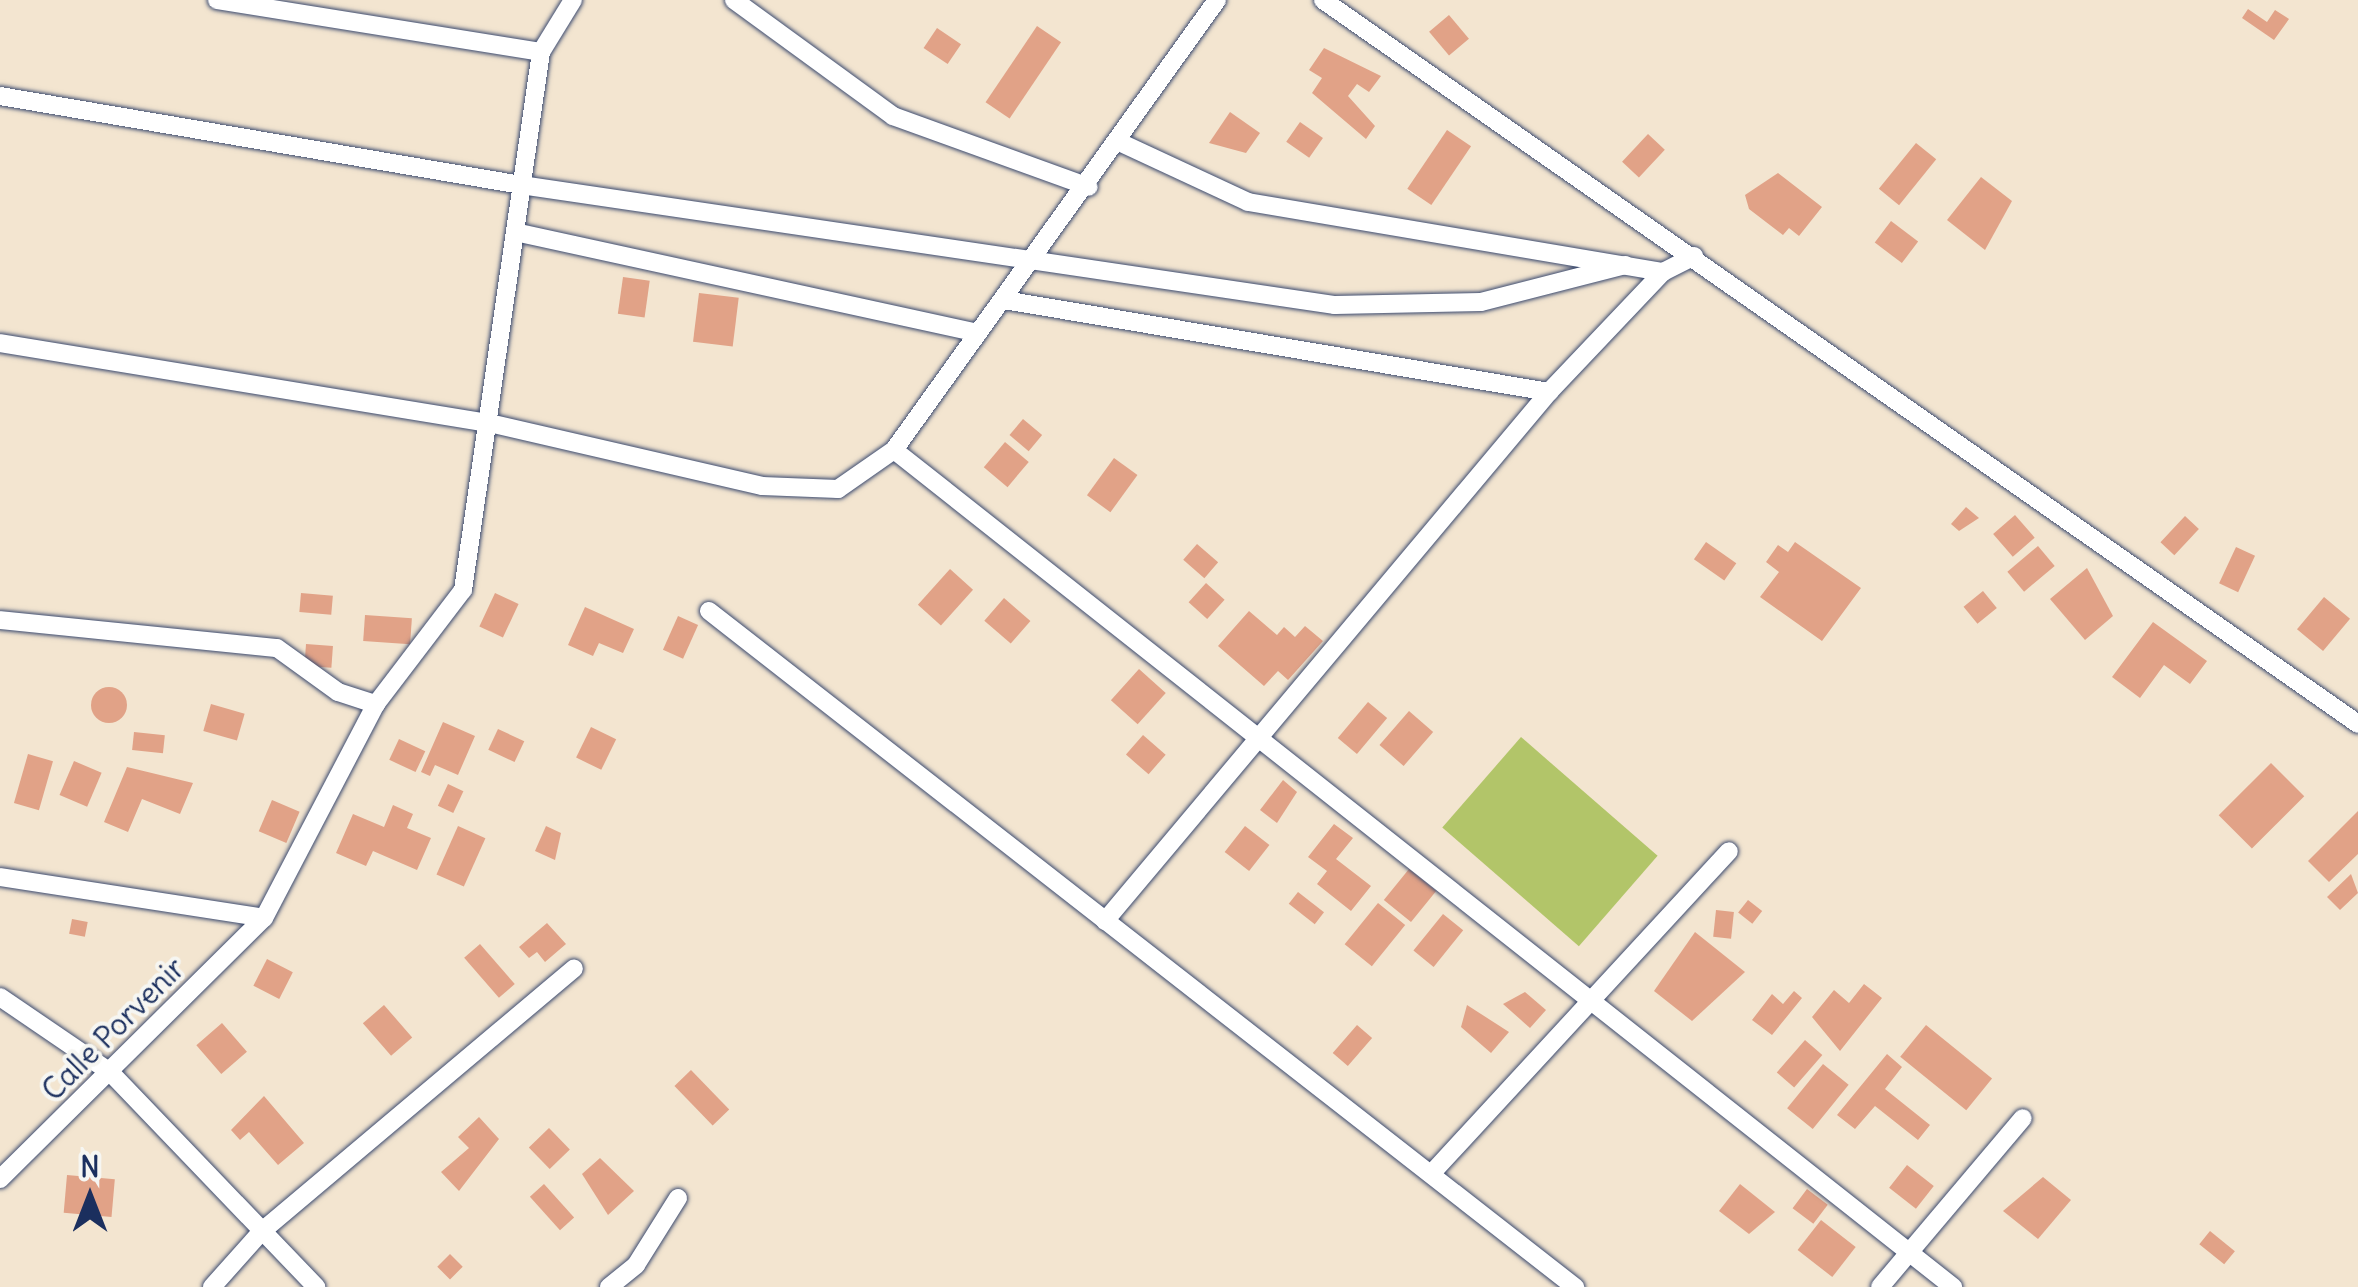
<!DOCTYPE html>
<html>
<head>
<meta charset="utf-8">
<style>
  body { margin:0 }
  #map { position:relative; width:2358px; height:1287px; overflow:hidden; background:#f3e5d0; font-family:Delius,sans-serif }
  div>[style] { position:absolute }
  [style*='--x'] { left:calc(var(--x)*1px); top:calc(var(--y)*1px); width:calc(var(--w)*1px); rotate:calc(var(--a)*1deg) }
  .green>* { inset:0; background:#b2c569; transform-origin:0 0 }
  .building>* { inset:0; background:#e1a287; transform-origin:0 0 }
  .round { border-radius:50% }
  .roads { filter:drop-shadow(0 0 2px #3b4a6f) drop-shadow(0 0 2px #3b4a6f) }
  .street>* { height:18px; margin:-9px; padding:0 9px; transform-origin:9px; border-radius:9px; background:#fff }
  span { translate:-50% -50%; white-space:nowrap; text-align:center; line-height:1.15; -webkit-text-stroke:8px #f6f6f2; paint-order:stroke }
  .street-label { font-size:30px; color:#1b2f5e }
  .north { position:absolute; left:40px; top:1147px; width:100px; height:100px; -webkit-text-stroke:8px #f6f6f2; paint-order:stroke; rotate:0deg; font-size:28px; font-weight:700; line-height:40px; text-align:center; color:#1b2f5e }
  .north::after { content:''; display:block; margin:auto; width:35px; height:45px; background:#1b2f5e; clip-path:polygon(50% 0,100% 100%,50% 72%,0 100%) }
</style>
</head>
<body>
<div id="map">
  <div class="green">
    <div style="left:1521px;top:737px;width:181px;height:120px;rotate:41deg"></div>
  </div>
  <div class="building">
    <div style="clip-path:polygon(2248px 9px,2267px 22px,2275px 10px,2289px 19px,2274px 40px,2242px 18px)"></div>
    <div style="left:1449px;top:15px;width:31px;height:26px;rotate:50deg"></div>
    <div style="left:1037px;top:26px;width:29px;height:92px;rotate:34deg"></div>
    <div style="left:937px;top:28px;width:29px;height:24px;rotate:34deg"></div>
    <div style="clip-path:polygon(1324px 48px,1381px 76px,1369px 92px,1357px 84px,1348px 96px,1375px 126px,1366px 139px,1312px 93px,1322px 78px,1309px 70px)"></div>
    <div style="clip-path:polygon(1230px 112px,1260px 133px,1246px 153px,1209px 143px)"></div>
    <div style="left:1300px;top:122px;width:28px;height:24px;rotate:35deg"></div>
    <div style="left:1447px;top:130px;width:29px;height:71px;rotate:34deg"></div>
    <div style="left:1648px;top:134px;width:23px;height:38px;rotate:43deg"></div>
    <div style="left:1916px;top:143px;width:26px;height:59px;rotate:39deg"></div>
    <div style="clip-path:polygon(1778px 173px,1822px 207px,1799px 236px,1789px 228px,1783px 235px,1749px 209px,1745px 195px)"></div>
    <div style="clip-path:polygon(1981px 177px,2012px 201px,1985px 250px,1947px 220px)"></div>
    <div style="left:1891px;top:221px;width:34px;height:27px;rotate:37deg"></div>
    <div style="left:623px;top:277px;width:27px;height:37px;rotate:8deg"></div>
    <div style="left:699px;top:293px;width:40px;height:49px;rotate:7deg"></div>
    <div style="left:1023px;top:419px;width:25px;height:21px;rotate:40deg"></div>
    <div style="left:1005px;top:442px;width:31px;height:33px;rotate:40deg"></div>
    <div style="left:1114px;top:458px;width:29px;height:46px;rotate:36deg"></div>
    <div style="clip-path:polygon(1966px 507px,1979px 518px,1959px 531px,1951px 524px)"></div>
    <div style="left:2015px;top:515px;width:30px;height:29px;rotate:49deg"></div>
    <div style="left:2185px;top:516px;width:19px;height:36px;rotate:43deg"></div>
    <div style="left:1706px;top:542px;width:37px;height:21px;rotate:35deg"></div>
    <div style="clip-path:polygon(1795px 542px,1861px 588px,1822px 641px,1760px 597px,1779px 572px,1766px 562px,1778px 545px,1788px 552px)"></div>
    <div style="left:1197px;top:544px;width:28px;height:21px;rotate:41deg"></div>
    <div style="left:2038px;top:546px;width:26px;height:40px;rotate:50deg"></div>
    <div style="left:2236px;top:547px;width:21px;height:40px;rotate:25deg"></div>
    <div style="clip-path:polygon(2087px 568px,2113px 616px,2085px 640px,2050px 599px)"></div>
    <div style="left:950px;top:569px;width:31px;height:48px;rotate:42deg"></div>
    <div style="left:1206px;top:583px;width:25px;height:26px;rotate:42deg"></div>
    <div style="left:1983px;top:591px;width:22px;height:25px;rotate:51deg"></div>
    <div style="left:301px;top:593px;width:32px;height:19px;rotate:5deg"></div>
    <div style="left:495px;top:593px;width:26px;height:37px;rotate:25deg"></div>
    <div style="left:2324px;top:597px;width:34px;height:42px;rotate:40deg"></div>
    <div style="left:1004px;top:598px;width:35px;height:30px;rotate:41deg"></div>
    <div style="clip-path:polygon(585px 607px,634px 629px,623px 653px,599px 643px,593px 656px,568px 645px)"></div>
    <div style="clip-path:polygon(1249px 611px,1277px 635px,1284px 627px,1295px 637px,1305px 626px,1323px 641px,1288px 680px,1278px 671px,1264px 686px,1218px 646px)"></div>
    <div style="left:365px;top:615px;width:47px;height:26px;rotate:4deg"></div>
    <div style="left:678px;top:616px;width:22px;height:37px;rotate:24deg"></div>
    <div style="clip-path:polygon(2153px 622px,2207px 661px,2190px 684px,2164px 665px,2140px 698px,2112px 677px)"></div>
    <div style="left:306px;top:644px;width:27px;height:22px;rotate:4deg"></div>
    <div style="left:1139px;top:669px;width:36px;height:42px;rotate:42deg"></div>
    <div class="round" style="left:91px;top:687px;width:36px;height:36px"></div>
    <div style="left:1368px;top:702px;width:25px;height:47px;rotate:40deg"></div>
    <div style="left:211px;top:704px;width:35px;height:28px;rotate:16deg"></div>
    <div style="left:1409px;top:711px;width:32px;height:45px;rotate:41deg"></div>
    <div style="clip-path:polygon(443px 722px,475px 736px,458px 775px,435px 765px,430px 776px,421px 772px)"></div>
    <div style="left:591px;top:727px;width:28px;height:34px;rotate:26deg"></div>
    <div style="left:498px;top:729px;width:29px;height:23px;rotate:25deg"></div>
    <div style="left:134px;top:732px;width:31px;height:18px;rotate:6deg"></div>
    <div style="left:1143px;top:735px;width:30px;height:26px;rotate:41deg"></div>
    <div style="left:399px;top:739px;width:29px;height:23px;rotate:25deg"></div>
    <div style="left:28px;top:754px;width:26px;height:51px;rotate:16deg"></div>
    <div style="left:74px;top:761px;width:30px;height:37px;rotate:23deg"></div>
    <div style="left:2271px;top:763px;width:47px;height:74px;rotate:45deg"></div>
    <div style="clip-path:polygon(127px 767px,193px 783px,180px 814px,142px 799px,128px 832px,104px 822px)"></div>
    <div style="clip-path:polygon(1283px 780px,1297px 792px,1277px 823px,1260px 810px)"></div>
    <div style="left:448px;top:784px;width:17px;height:24px;rotate:25deg"></div>
    <div style="left:272px;top:800px;width:30px;height:34px;rotate:23deg"></div>
    <div style="clip-path:polygon(393px 805px,413px 814px,407px 828px,431px 838px,417px 870px,373px 851px,366px 866px,336px 853px,353px 814px,384px 827px)"></div>
    <div style="clip-path:polygon(2358px 811px,2358px 854px,2329px 882px,2308px 861px)"></div>
    <div style="clip-path:polygon(1334px 824px,1353px 838px,1336px 859px,1371px 886px,1351px 911px,1317px 884px,1327px 871px,1308px 857px)"></div>
    <div style="left:458px;top:826px;width:30px;height:53px;rotate:24deg"></div>
    <div style="clip-path:polygon(546px 826px,561px 833px,555px 860px,535px 851px)"></div>
    <div style="left:1245px;top:826px;width:31px;height:33px;rotate:38deg"></div>
    <div style="left:1409px;top:869px;width:35px;height:40px;rotate:39deg"></div>
    <div style="clip-path:polygon(2351px 874px,2358px 893px,2340px 910px,2327px 897px)"></div>
    <div style="left:1298px;top:892px;width:33px;height:15px;rotate:38deg"></div>
    <div style="left:1748px;top:900px;width:18px;height:16px;rotate:38deg"></div>
    <div style="left:1378px;top:903px;width:35px;height:53px;rotate:39deg"></div>
    <div style="left:1716px;top:910px;width:18px;height:27px;rotate:6deg"></div>
    <div style="left:1443px;top:914px;width:26px;height:47px;rotate:39deg"></div>
    <div style="left:72px;top:919px;width:16px;height:15px;rotate:11deg"></div>
    <div style="clip-path:polygon(547px 923px,566px 944px,545px 962px,537px 952px,529px 958px,519px 947px)"></div>
    <div style="clip-path:polygon(1695px 932px,1745px 972px,1692px 1021px,1654px 991px)"></div>
    <div style="left:480px;top:944px;width:53px;height:21px;rotate:49deg"></div>
    <div style="left:267px;top:959px;width:29px;height:30px;rotate:27deg"></div>
    <div style="clip-path:polygon(1864px 984px,1882px 998px,1840px 1051px,1812px 1017px,1834px 990px,1849px 1003px)"></div>
    <div style="clip-path:polygon(1794px 991px,1802px 998px,1772px 1035px,1752px 1020px,1772px 994px,1783px 1004px)"></div>
    <div style="clip-path:polygon(1525px 992px,1546px 1010px,1530px 1028px,1503px 1004px)"></div>
    <div style="left:384px;top:1005px;width:43px;height:28px;rotate:49deg"></div>
    <div style="clip-path:polygon(1467px 1005px,1509px 1032px,1491px 1053px,1461px 1027px)"></div>
    <div style="left:222px;top:1023px;width:38px;height:34px;rotate:49deg"></div>
    <div style="left:1357px;top:1025px;width:20px;height:37px;rotate:41deg"></div>
    <div style="left:1926px;top:1025px;width:85px;height:41px;rotate:39deg"></div>
    <div style="left:1805px;top:1040px;width:23px;height:43px;rotate:41deg"></div>
    <div style="clip-path:polygon(1887px 1054px,1902px 1067px,1885px 1089px,1930px 1125px,1918px 1140px,1875px 1106px,1855px 1129px,1837px 1115px)"></div>
    <div style="left:1823px;top:1064px;width:33px;height:57px;rotate:39deg"></div>
    <div style="left:691px;top:1070px;width:55px;height:23px;rotate:46deg"></div>
    <div style="clip-path:polygon(264px 1096px,304px 1143px,278px 1165px,249px 1132px,240px 1140px,231px 1130px)"></div>
    <div style="clip-path:polygon(479px 1117px,499px 1139px,459px 1191px,441px 1172px,469px 1148px,458px 1137px)"></div>
    <div style="left:549px;top:1128px;width:30px;height:28px;rotate:46deg"></div>
    <div style="clip-path:polygon(600px 1158px,634px 1191px,608px 1215px,582px 1174px)"></div>
    <div style="left:1907px;top:1165px;width:34px;height:29px;rotate:38deg"></div>
    <div style="left:67px;top:1175px;width:48px;height:38px;rotate:5deg"></div>
    <div style="clip-path:polygon(2043px 1177px,2071px 1200px,2038px 1239px,2003px 1211px)"></div>
    <div style="left:544px;top:1184px;width:45px;height:19px;rotate:48deg"></div>
    <div style="clip-path:polygon(1740px 1184px,1775px 1212px,1749px 1234px,1719px 1211px)"></div>
    <div style="left:1807px;top:1189px;width:26px;height:24px;rotate:37deg"></div>
    <div style="left:1821px;top:1220px;width:44px;height:38px;rotate:38deg"></div>
    <div style="left:2210px;top:1231px;width:32px;height:17px;rotate:39deg"></div>
    <div style="left:450px;top:1254px;width:18px;height:18px;rotate:45deg"></div>
  </div>
  <div class="roads">
    <div class="street">
      <div style="--x:217;--y:0;--w:328;--a:9.1"></div>
      <div style="--x:734;--y:0;--w:197;--a:36.1"></div>
      <div style="--x:893;--y:116;--w:208;--a:19.9"></div>
      <div style="--x:1323;--y:0;--w:1263;--a:34.97"></div>
      <div style="--x:0;--y:96;--w:529;--a:9.69"></div>
      <div style="--x:521;--y:185;--w:823;--a:8.39"></div>
      <div style="--x:1335;--y:305;--w:146;--a:-1.2"></div>
      <div style="--x:1481;--y:302;--w:149;--a:-14.4"></div>
      <div style="--x:1119;--y:142;--w:142;--a:24.9"></div>
      <div style="--x:1248;--y:202;--w:421;--a:9.6"></div>
      <div style="--x:515;--y:232;--w:474;--a:12.3"></div>
      <div style="--x:1004;--y:300;--w:553;--a:9.58"></div>
      <div style="--x:0;--y:343;--w:491;--a:9.3"></div>
      <div style="--x:485;--y:422;--w:284;--a:13"></div>
      <div style="--x:762;--y:486;--w:76;--a:2.3"></div>
      <div style="--x:838;--y:489;--w:68;--a:-34.9"></div>
      <div style="--x:894;--y:450;--w:554;--a:-54.33"></div>
      <div style="--x:894;--y:450;--w:1350;--a:38.32"></div>
      <div style="--x:709;--y:611;--w:1099;--a:37.98"></div>
      <div style="--x:0;--y:620;--w:278;--a:5.8"></div>
      <div style="--x:277;--y:648;--w:75;--a:35.8"></div>
      <div style="--x:338;--y:692;--w:40;--a:18"></div>
      <div style="--x:0;--y:877;--w:267;--a:8.8"></div>
      <div style="--x:1105;--y:921;--w:691;--a:-49.99"></div>
      <div style="--x:1549;--y:392;--w:166;--a:-46.5"></div>
      <div style="--x:1663;--y:272;--w:35;--a:-27"></div>
      <div style="--x:0;--y:997;--w:133;--a:34.3"></div>
      <div style="--x:110;--y:1072;--w:298;--a:46.2"></div>
      <div style="--x:1431;--y:1174;--w:439;--a:-47.3"></div>
      <div style="--x:0;--y:1179;--w:371;--a:-44.7"></div>
      <div style="--x:264;--y:918;--w:242;--a:-62.4"></div>
      <div style="--x:376;--y:704;--w:143;--a:-52.7"></div>
      <div style="--x:463;--y:590;--w:544;--a:-81.75"></div>
      <div style="--x:541;--y:52;--w:61;--a:-58.4"></div>
      <div style="--x:212;--y:1287;--w:74;--a:-48.3"></div>
      <div style="--x:261;--y:1232;--w:409;--a:-40.1"></div>
      <div style="--x:609;--y:1287;--w:35;--a:-39"></div>
      <div style="--x:636;--y:1265;--w:79;--a:-57.9"></div>
      <div style="--x:1880;--y:1287;--w:221;--a:-49.8"></div>
    </div>
  </div>
  <div class="street-label">
    <span style="left:113px;top:1029px;rotate:-45deg">Calle Porvenir</span>
  </div>
  <div class="north">N</div>
</div>
</body>
</html>
